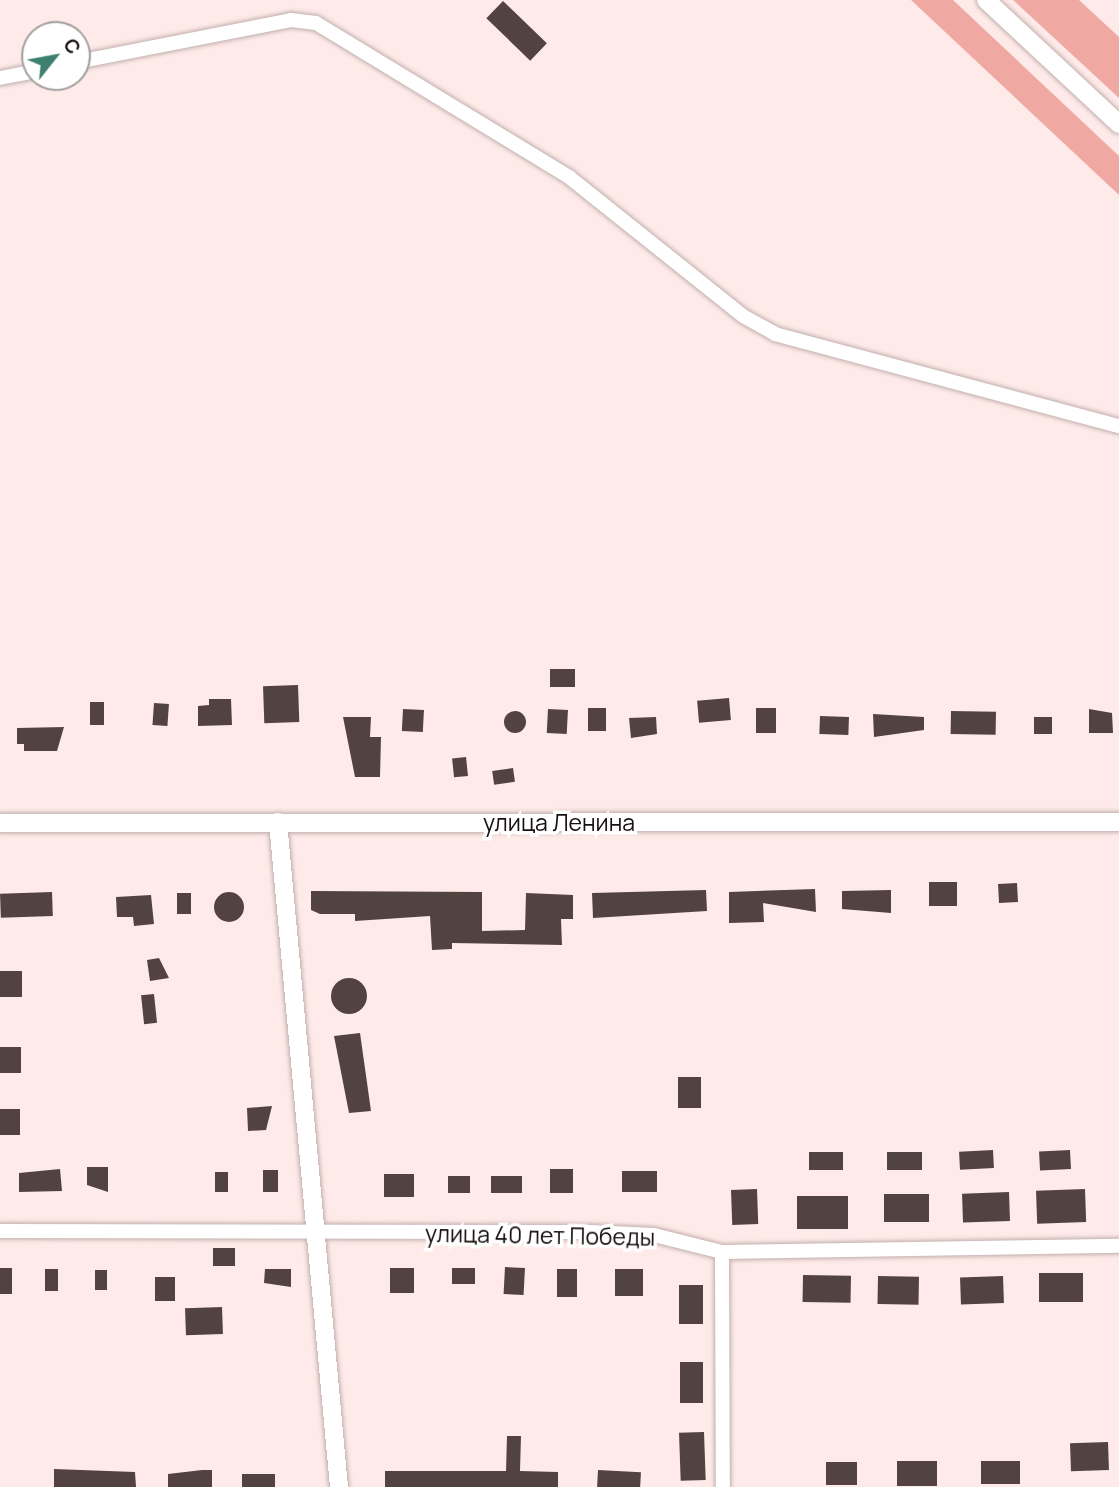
<!DOCTYPE html>
<html>
<head>
<meta charset="utf-8">
<style>
  body { margin:0 }
  #map { position:relative; width:1119px; height:1487px; overflow:hidden; background:#feebe9; font-family:Manrope,sans-serif }
  div>[style] { position:absolute }
  [style*='--x'] { left:calc(var(--x)*1px); top:calc(var(--y)*1px); width:calc(var(--w)*1px); rotate:calc(var(--a)*1deg) }
  .green>* { inset:0; background:#efa8a2 }
  .building>* { inset:0; background:#524341; transform-origin:0 0 }
  .round { border-radius:50% }
  .roads { filter:drop-shadow(0 0 2px #c1afad) drop-shadow(0 0 2px #c1afad) }
  .minor>* { height:14px; margin:-7px; padding:0 7px; transform-origin:7px; border-radius:7px; background:#fff }
  .tertiary>* { height:18px; margin:-9px; padding:0 9px; transform-origin:9px; border-radius:9px; background:#fff }
  span { translate:-50% -50%; white-space:nowrap; text-align:center; line-height:1.15; -webkit-text-stroke:7px #fff; paint-order:stroke }
  .street-label { font-size:23px; color:#16100f }
  .north { position:absolute; left:21px; top:21px; width:70px; height:70px; box-sizing:border-box; background:#fff; border:2px solid #a29f9f; border-radius:50%; rotate:59deg; font-size:19px; font-weight:700; line-height:28px; text-align:center; color:#16100f }
  .north::after { content:''; display:block; margin:auto; width:24px; height:32px; background:#3e8070; clip-path:polygon(50% 0,100% 100%,50% 72%,0 100%) }
</style>
</head>
<body>
<div id="map">
  <div class="green">
    <div style="clip-path:polygon(911px 0,953px 0,1119px 156px,1119px 195px)"></div>
    <div style="clip-path:polygon(1013px 0,1079px 0,1119px 37px,1119px 98px)"></div>
  </div>
  <div class="building">
    <div style="left:503px;top:1px;width:61px;height:24px;rotate:44deg"></div>
    <div style="left:550px;top:669px;width:25px;height:18px"></div>
    <div style="left:298px;top:685px;width:37px;height:35px;rotate:88deg"></div>
    <div style="left:729px;top:698px;width:22px;height:32px;rotate:85deg"></div>
    <div style="clip-path:polygon(209px 699px,231px 699px,232px 725px,198px 726px,198px 706px,209px 705px)"></div>
    <div style="left:90px;top:702px;width:14px;height:23px"></div>
    <div style="left:154px;top:703px;width:15px;height:22px;rotate:4deg"></div>
    <div style="left:606px;top:708px;width:23px;height:18px;rotate:90deg"></div>
    <div style="left:756px;top:708px;width:20px;height:25px"></div>
    <div style="left:403px;top:709px;width:21px;height:22px;rotate:3deg"></div>
    <div style="left:548px;top:709px;width:20px;height:24px;rotate:3deg"></div>
    <div style="clip-path:polygon(1089px 709px,1112px 713px,1113px 733px,1089px 733px)"></div>
    <div class="round" style="left:504px;top:711px;width:22px;height:22px"></div>
    <div style="left:951px;top:711px;width:45px;height:23px;rotate:1deg"></div>
    <div style="clip-path:polygon(873px 714px,924px 717px,924px 730px,874px 737px)"></div>
    <div style="left:820px;top:716px;width:29px;height:18px;rotate:2deg"></div>
    <div style="clip-path:polygon(343px 717px,371px 717px,370px 737px,381px 737px,380px 777px,355px 777px)"></div>
    <div style="clip-path:polygon(656px 717px,657px 734px,631px 738px,629px 718px)"></div>
    <div style="left:1034px;top:717px;width:18px;height:17px"></div>
    <div style="clip-path:polygon(64px 727px,57px 751px,24px 751px,24px 744px,17px 744px,17px 728px)"></div>
    <div style="left:466px;top:757px;width:19px;height:14px;rotate:84deg"></div>
    <div style="left:513px;top:768px;width:14px;height:21px;rotate:82deg"></div>
    <div style="left:929px;top:882px;width:28px;height:24px"></div>
    <div style="left:1017px;top:883px;width:19px;height:19px;rotate:87deg"></div>
    <div style="clip-path:polygon(815px 889px,816px 912px,763px 903px,764px 922px,729px 923px,729px 892px)"></div>
    <div style="clip-path:polygon(706px 890px,707px 911px,593px 918px,592px 893px)"></div>
    <div style="clip-path:polygon(891px 890px,891px 913px,842px 909px,842px 891px)"></div>
    <div style="clip-path:polygon(311px 891px,482px 892px,482px 931px,525px 930px,526px 893px,573px 895px,573px 919px,561px 919px,562px 945px,452px 943px,452px 949px,432px 950px,430px 916px,355px 921px,355px 914px,320px 914px,311px 910px)"></div>
    <div style="left:52px;top:892px;width:24px;height:52px;rotate:88deg"></div>
    <div class="round" style="left:214px;top:892px;width:30px;height:30px"></div>
    <div style="left:177px;top:893px;width:14px;height:21px"></div>
    <div style="clip-path:polygon(151px 895px,154px 924px,134px 926px,133px 917px,117px 917px,116px 897px)"></div>
    <div style="clip-path:polygon(159px 958px,169px 978px,150px 981px,147px 960px)"></div>
    <div style="left:0;top:971px;width:22px;height:26px"></div>
    <div class="round" style="left:331px;top:978px;width:36px;height:36px"></div>
    <div style="left:154px;top:994px;width:29px;height:13px;rotate:84deg"></div>
    <div style="clip-path:polygon(360px 1033px,371px 1111px,349px 1113px,334px 1036px)"></div>
    <div style="left:0;top:1047px;width:21px;height:26px"></div>
    <div style="left:678px;top:1077px;width:23px;height:31px"></div>
    <div style="clip-path:polygon(272px 1106px,266px 1130px,248px 1131px,247px 1108px)"></div>
    <div style="left:0;top:1109px;width:20px;height:26px"></div>
    <div style="left:993px;top:1150px;width:18px;height:34px;rotate:87deg"></div>
    <div style="left:1070px;top:1150px;width:19px;height:31px;rotate:87deg"></div>
    <div style="left:809px;top:1152px;width:34px;height:18px"></div>
    <div style="left:887px;top:1152px;width:35px;height:18px"></div>
    <div style="clip-path:polygon(87px 1167px,108px 1167px,108px 1192px,87px 1185px)"></div>
    <div style="clip-path:polygon(60px 1169px,62px 1191px,19px 1192px,19px 1173px)"></div>
    <div style="left:550px;top:1169px;width:23px;height:24px"></div>
    <div style="left:263px;top:1170px;width:15px;height:22px"></div>
    <div style="left:622px;top:1171px;width:35px;height:21px"></div>
    <div style="left:215px;top:1172px;width:13px;height:20px"></div>
    <div style="left:384px;top:1174px;width:30px;height:23px"></div>
    <div style="left:448px;top:1176px;width:22px;height:17px"></div>
    <div style="left:491px;top:1176px;width:31px;height:17px"></div>
    <div style="left:757px;top:1189px;width:35px;height:26px;rotate:88deg"></div>
    <div style="left:1085px;top:1189px;width:33px;height:49px;rotate:88deg"></div>
    <div style="left:1009px;top:1192px;width:29px;height:47px;rotate:88deg"></div>
    <div style="left:884px;top:1194px;width:45px;height:28px"></div>
    <div style="left:797px;top:1196px;width:51px;height:33px"></div>
    <div style="left:213px;top:1248px;width:22px;height:18px"></div>
    <div style="left:505px;top:1267px;width:20px;height:27px;rotate:3deg"></div>
    <div style="left:0;top:1268px;width:12px;height:26px"></div>
    <div style="left:390px;top:1268px;width:24px;height:25px"></div>
    <div style="left:452px;top:1268px;width:23px;height:16px"></div>
    <div style="left:45px;top:1269px;width:13px;height:22px"></div>
    <div style="clip-path:polygon(265px 1269px,291px 1269px,291px 1287px,264px 1283px)"></div>
    <div style="left:557px;top:1269px;width:20px;height:28px"></div>
    <div style="left:615px;top:1269px;width:28px;height:27px"></div>
    <div style="left:95px;top:1270px;width:12px;height:20px"></div>
    <div style="left:1039px;top:1273px;width:44px;height:29px"></div>
    <div style="left:803px;top:1275px;width:48px;height:27px;rotate:1deg"></div>
    <div style="left:878px;top:1276px;width:41px;height:28px;rotate:1deg"></div>
    <div style="left:1003px;top:1276px;width:27px;height:43px;rotate:88deg"></div>
    <div style="left:155px;top:1277px;width:20px;height:24px"></div>
    <div style="left:679px;top:1285px;width:24px;height:39px"></div>
    <div style="left:222px;top:1307px;width:27px;height:37px;rotate:88deg"></div>
    <div style="left:680px;top:1362px;width:23px;height:41px"></div>
    <div style="left:704px;top:1432px;width:48px;height:25px;rotate:88deg"></div>
    <div style="clip-path:polygon(507px 1436px,521px 1436px,520px 1471px,558px 1472px,558px 1487px,385px 1487px,385px 1471px,506px 1471px)"></div>
    <div style="left:1108px;top:1442px;width:28px;height:38px;rotate:88deg"></div>
    <div style="left:937px;top:1461px;width:25px;height:40px;rotate:90deg"></div>
    <div style="left:981px;top:1461px;width:39px;height:23px"></div>
    <div style="left:826px;top:1462px;width:31px;height:23px"></div>
    <div style="clip-path:polygon(54px 1469px,135px 1472px,136px 1487px,54px 1487px)"></div>
    <div style="clip-path:polygon(202px 1470px,212px 1470px,212px 1487px,168px 1487px,168px 1474px)"></div>
    <div style="left:598px;top:1470px;width:43px;height:17px;rotate:3deg"></div>
    <div style="left:242px;top:1474px;width:33px;height:13px"></div>
  </div>
  <div class="roads">
    <div class="minor">
      <div style="--x:77;--y:62;--w:218;--a:-11.1"></div>
      <div style="--x:291;--y:20;--w:25;--a:7"></div>
      <div style="--x:316;--y:23;--w:296;--a:31.3"></div>
      <div style="--x:569;--y:177;--w:223;--a:38.6"></div>
      <div style="--x:743;--y:316;--w:37;--a:29"></div>
      <div style="--x:775;--y:334;--w:356;--a:15"></div>
      <div style="--x:0;--y:78;--w:36;--a:-11"></div>
      <div style="--x:0;--y:1231;--w:590;--a:0.1"></div>
      <div style="--x:590;--y:1232;--w:64;--a:2.7"></div>
      <div style="--x:654;--y:1235;--w:70;--a:14"></div>
      <div style="--x:722;--y:1252;--w:397;--a:-0.9"></div>
      <div style="--x:722;--y:1252;--w:235;--a:89.8"></div>
    </div>
    <div class="tertiary">
      <div style="--x:986;--y:0;--w:182;--a:43"></div>
      <div style="--x:278;--y:822;--w:668;--a:84.76"></div>
      <div style="--x:0;--y:823;--w:1119;--a:-0.05"></div>
    </div>
  </div>
  <div class="street-label">
    <span style="left:559px;top:822px">улица Ленина</span>
    <span style="left:540px;top:1235px;rotate:1deg">улица 40 лет Победы</span>
  </div>
  <div class="north">С</div>
</div>
</body>
</html>
